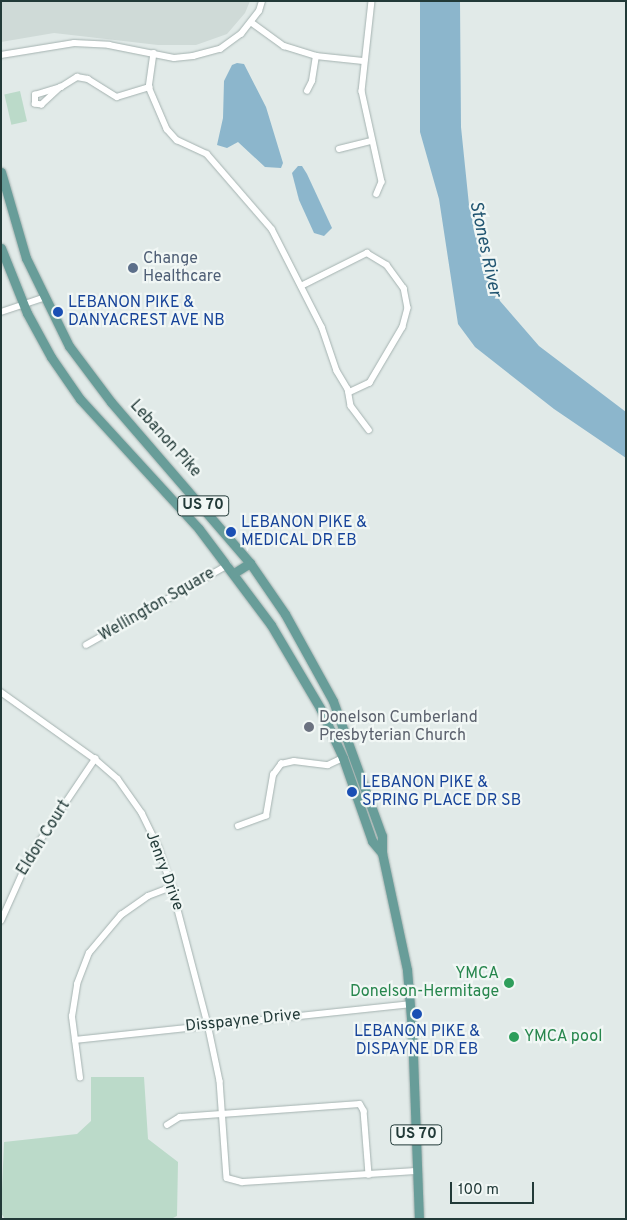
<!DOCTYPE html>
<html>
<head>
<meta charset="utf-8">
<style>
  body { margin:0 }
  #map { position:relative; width:627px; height:1220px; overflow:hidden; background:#e1eae8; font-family:Overpass,sans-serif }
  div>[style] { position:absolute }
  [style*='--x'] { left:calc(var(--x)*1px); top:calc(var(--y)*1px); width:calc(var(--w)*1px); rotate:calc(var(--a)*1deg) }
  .built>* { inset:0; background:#cfdad7 }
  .green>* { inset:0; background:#bbdac9; transform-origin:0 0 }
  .water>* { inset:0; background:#8cb6cc }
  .roads { filter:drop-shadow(0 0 1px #a4b2b0) drop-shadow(0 0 1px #a4b2b0) }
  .minor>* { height:5.5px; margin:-2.75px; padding:0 2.75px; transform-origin:2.75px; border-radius:2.75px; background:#fff }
  .primary>* { height:9px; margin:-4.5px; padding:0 4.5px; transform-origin:4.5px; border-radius:4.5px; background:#689d99 }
  .dots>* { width:14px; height:14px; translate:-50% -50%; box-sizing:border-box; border:2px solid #f1f7f5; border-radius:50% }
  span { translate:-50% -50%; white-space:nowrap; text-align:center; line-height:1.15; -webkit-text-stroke:4.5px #f1f7f5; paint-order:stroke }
  .shield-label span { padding:1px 4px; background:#f1f7f5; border:1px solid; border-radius:4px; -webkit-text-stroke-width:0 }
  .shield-label { font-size:15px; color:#223a38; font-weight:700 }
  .service-label { font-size:16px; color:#4e5e75 }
  .left { translate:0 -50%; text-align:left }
  .transit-label { font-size:16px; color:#164399 }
  .street-label { font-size:16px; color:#223a38 }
  .worship-label { font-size:16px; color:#5b616d }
  .leisure-label { font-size:16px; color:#27864d }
  .right { translate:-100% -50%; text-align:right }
  .water-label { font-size:18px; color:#215571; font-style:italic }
  .frame { position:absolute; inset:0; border:2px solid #223a38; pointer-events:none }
  .scale { position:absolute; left:450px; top:1182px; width:84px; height:22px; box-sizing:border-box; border:2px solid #223a38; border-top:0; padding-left:6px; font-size:15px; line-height:18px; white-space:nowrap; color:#223a38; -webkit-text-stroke:4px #f1f7f5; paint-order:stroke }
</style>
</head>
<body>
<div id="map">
  <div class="built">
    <div style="clip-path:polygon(1px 1px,250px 1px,245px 13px,227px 34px,196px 45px,158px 45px,54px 33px,1px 42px)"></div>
  </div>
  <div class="green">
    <div style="left:20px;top:91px;width:31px;height:16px;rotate:77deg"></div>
    <div style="clip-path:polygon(91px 1077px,144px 1077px,148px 1139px,178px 1162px,177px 1216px,171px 1219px,5px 1219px,1px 1213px,4px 1142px,77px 1134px,91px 1121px)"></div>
  </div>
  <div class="water">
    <div style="clip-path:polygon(420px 1px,460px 1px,461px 127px,469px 205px,480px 253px,500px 301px,539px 346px,626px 412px,626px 458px,554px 409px,475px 347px,458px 324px,439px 199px,420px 132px)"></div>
    <div style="clip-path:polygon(237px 63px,244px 64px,266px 107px,283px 163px,281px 168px,265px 167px,238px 142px,227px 148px,217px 145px,223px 118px,224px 81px,232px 65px)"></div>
    <div style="clip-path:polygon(298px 166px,302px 166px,307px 174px,332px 228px,324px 236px,314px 233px,299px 200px,292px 173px)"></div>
  </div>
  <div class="roads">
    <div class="minor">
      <div style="--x:372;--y:1;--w:91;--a:96.3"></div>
      <div style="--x:362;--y:91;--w:93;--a:77.6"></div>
      <div style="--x:382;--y:182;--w:13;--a:113"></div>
      <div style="--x:251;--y:22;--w:41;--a:36"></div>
      <div style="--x:284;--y:46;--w:34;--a:17"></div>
      <div style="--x:316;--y:56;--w:47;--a:6.1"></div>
      <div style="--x:154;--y:53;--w:34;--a:98"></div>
      <div style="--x:149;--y:87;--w:46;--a:66.8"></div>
      <div style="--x:167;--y:129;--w:15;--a:48"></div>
      <div style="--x:177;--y:140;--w:33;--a:25"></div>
      <div style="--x:207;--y:154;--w:99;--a:49.1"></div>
      <div style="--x:272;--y:229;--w:110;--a:63"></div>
      <div style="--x:322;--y:327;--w:46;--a:71.2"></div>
      <div style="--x:337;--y:371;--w:21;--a:59"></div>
      <div style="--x:348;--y:389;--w:17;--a:80"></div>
      <div style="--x:351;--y:406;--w:30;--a:53"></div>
      <div style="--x:1;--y:55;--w:74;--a:-9.3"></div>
      <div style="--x:74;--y:43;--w:35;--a:3"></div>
      <div style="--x:109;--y:45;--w:66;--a:11.3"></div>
      <div style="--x:174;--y:58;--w:19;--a:-6"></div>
      <div style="--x:193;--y:56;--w:28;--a:-15"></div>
      <div style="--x:220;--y:49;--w:26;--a:-36"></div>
      <div style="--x:241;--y:34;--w:29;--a:-52"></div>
      <div style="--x:259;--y:11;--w:10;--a:-73"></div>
      <div style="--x:61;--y:87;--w:26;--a:137"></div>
      <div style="--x:42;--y:105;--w:7;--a:-172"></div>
      <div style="--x:35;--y:104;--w:9;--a:-90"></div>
      <div style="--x:35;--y:95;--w:27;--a:-17"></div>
      <div style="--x:61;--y:87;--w:19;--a:-32"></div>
      <div style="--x:77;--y:77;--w:11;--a:10"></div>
      <div style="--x:88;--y:79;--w:34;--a:32"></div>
      <div style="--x:117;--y:97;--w:34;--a:-17"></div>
      <div style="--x:307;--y:91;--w:11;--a:-63"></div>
      <div style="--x:312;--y:81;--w:25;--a:-81"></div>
      <div style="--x:339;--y:149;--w:34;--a:-14"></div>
      <div style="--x:301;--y:286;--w:74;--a:-26.6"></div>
      <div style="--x:367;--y:253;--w:23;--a:31"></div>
      <div style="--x:387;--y:265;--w:29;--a:54"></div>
      <div style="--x:404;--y:288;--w:20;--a:79"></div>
      <div style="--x:408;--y:308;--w:20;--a:105"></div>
      <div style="--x:403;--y:327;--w:65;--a:120.5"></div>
      <div style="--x:370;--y:383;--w:23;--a:155"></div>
      <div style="--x:1;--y:312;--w:44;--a:-18.4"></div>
      <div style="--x:86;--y:645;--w:163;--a:-29.4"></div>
      <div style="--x:1;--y:692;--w:115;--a:35.5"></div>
      <div style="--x:95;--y:759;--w:30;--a:41"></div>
      <div style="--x:118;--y:779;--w:42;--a:54.8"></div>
      <div style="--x:142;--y:813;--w:39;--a:64"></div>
      <div style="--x:159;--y:848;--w:41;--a:71.6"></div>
      <div style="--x:172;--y:887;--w:142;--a:75.3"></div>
      <div style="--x:208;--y:1024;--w:58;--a:78.1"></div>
      <div style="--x:220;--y:1081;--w:97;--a:85.9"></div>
      <div style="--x:227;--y:1178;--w:16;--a:15"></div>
      <div style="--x:242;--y:1182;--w:175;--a:-3.6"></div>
      <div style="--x:238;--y:826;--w:30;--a:-20"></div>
      <div style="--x:266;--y:816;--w:42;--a:-80.3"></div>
      <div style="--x:273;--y:775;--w:14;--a:-54"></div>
      <div style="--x:281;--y:764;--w:13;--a:-13"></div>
      <div style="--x:294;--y:761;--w:34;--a:7"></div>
      <div style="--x:328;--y:765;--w:17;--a:-25"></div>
      <div style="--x:1;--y:921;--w:73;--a:-65.9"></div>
      <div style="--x:31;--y:854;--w:115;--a:-56"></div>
      <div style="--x:75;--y:1040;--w:338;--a:-6.1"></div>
      <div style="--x:80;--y:1078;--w:62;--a:-97.5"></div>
      <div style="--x:72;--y:1017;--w:33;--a:-81"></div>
      <div style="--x:77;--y:984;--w:33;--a:-69"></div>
      <div style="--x:89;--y:953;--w:50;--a:-49.9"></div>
      <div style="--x:121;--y:915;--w:33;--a:-35"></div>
      <div style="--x:148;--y:896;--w:26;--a:-21"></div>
      <div style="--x:167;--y:1125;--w:15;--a:-32"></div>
      <div style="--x:180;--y:1117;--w:180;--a:-4.1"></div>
      <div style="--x:360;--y:1104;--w:8;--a:60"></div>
      <div style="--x:364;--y:1111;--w:64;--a:85.5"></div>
    </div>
    <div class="primary">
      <div style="--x:1;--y:172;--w:90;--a:73.8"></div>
      <div style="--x:26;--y:258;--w:98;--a:64"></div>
      <div style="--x:69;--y:346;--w:70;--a:53.1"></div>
      <div style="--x:111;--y:402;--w:213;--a:49.2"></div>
      <div style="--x:250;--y:563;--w:62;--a:55.5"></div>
      <div style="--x:285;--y:614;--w:99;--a:61.1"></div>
      <div style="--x:333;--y:701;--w:144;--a:70.1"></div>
      <div style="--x:382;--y:836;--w:17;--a:90"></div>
      <div style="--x:382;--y:853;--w:120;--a:77.9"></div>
      <div style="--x:407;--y:970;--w:59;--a:85.2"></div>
      <div style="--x:412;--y:1029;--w:190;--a:87.9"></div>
      <div style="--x:1;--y:248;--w:70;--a:68.2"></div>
      <div style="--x:27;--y:313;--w:50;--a:61.4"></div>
      <div style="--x:51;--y:357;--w:51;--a:55.4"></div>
      <div style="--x:80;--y:399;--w:176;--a:47.5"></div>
      <div style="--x:199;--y:529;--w:120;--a:53.1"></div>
      <div style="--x:271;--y:625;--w:96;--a:59.4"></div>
      <div style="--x:320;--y:708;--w:55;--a:65.3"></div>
      <div style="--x:343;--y:758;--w:88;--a:70.7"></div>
      <div style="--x:372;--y:841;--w:16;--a:50"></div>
      <div style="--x:234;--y:573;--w:19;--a:-32"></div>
    </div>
  </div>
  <div class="dots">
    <div style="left:133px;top:268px;background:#5c6f8a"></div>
    <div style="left:58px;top:312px;background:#1a4fb4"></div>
    <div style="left:231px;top:532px;background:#1a4fb4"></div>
    <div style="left:309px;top:727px;background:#6b7280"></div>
    <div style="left:352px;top:792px;background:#1a4fb4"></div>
    <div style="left:509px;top:983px;background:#2e9e5b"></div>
    <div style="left:417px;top:1014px;background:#1a4fb4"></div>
    <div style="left:514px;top:1037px;background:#2e9e5b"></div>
  </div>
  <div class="shield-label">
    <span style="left:203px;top:506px">US 70</span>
    <span style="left:416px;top:1135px">US 70</span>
  </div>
  <div class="service-label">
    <span class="left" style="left:143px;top:268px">Change<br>Healthcare</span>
  </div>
  <div class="transit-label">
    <span class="left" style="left:68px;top:312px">LEBANON PIKE &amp;<br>DANYACREST AVE NB</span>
    <span class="left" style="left:241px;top:532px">LEBANON PIKE &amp;<br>MEDICAL DR EB</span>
    <span class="left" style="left:362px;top:792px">LEBANON PIKE &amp;<br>SPRING PLACE DR SB</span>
    <span style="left:417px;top:1041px">LEBANON PIKE &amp;<br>DISPAYNE DR EB</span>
  </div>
  <div class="street-label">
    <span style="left:165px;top:439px;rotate:48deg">Lebanon Pike</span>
    <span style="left:157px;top:605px;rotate:-30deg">Wellington Square</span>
    <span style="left:44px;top:838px;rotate:-58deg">Eldon Court</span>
    <span style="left:164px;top:871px;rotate:70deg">Jenry Drive</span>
    <span style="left:243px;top:1021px;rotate:-6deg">Disspayne Drive</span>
  </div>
  <div class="worship-label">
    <span class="left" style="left:319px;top:727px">Donelson Cumberland<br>Presbyterian Church</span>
  </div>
  <div class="leisure-label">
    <span class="right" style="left:499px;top:983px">YMCA<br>Donelson-Hermitage</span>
    <span class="left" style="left:524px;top:1037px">YMCA pool</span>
  </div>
  <div class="water-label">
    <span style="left:484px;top:249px;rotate:78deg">Stones River</span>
  </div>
  <div class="frame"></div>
  <div class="scale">100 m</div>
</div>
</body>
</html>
